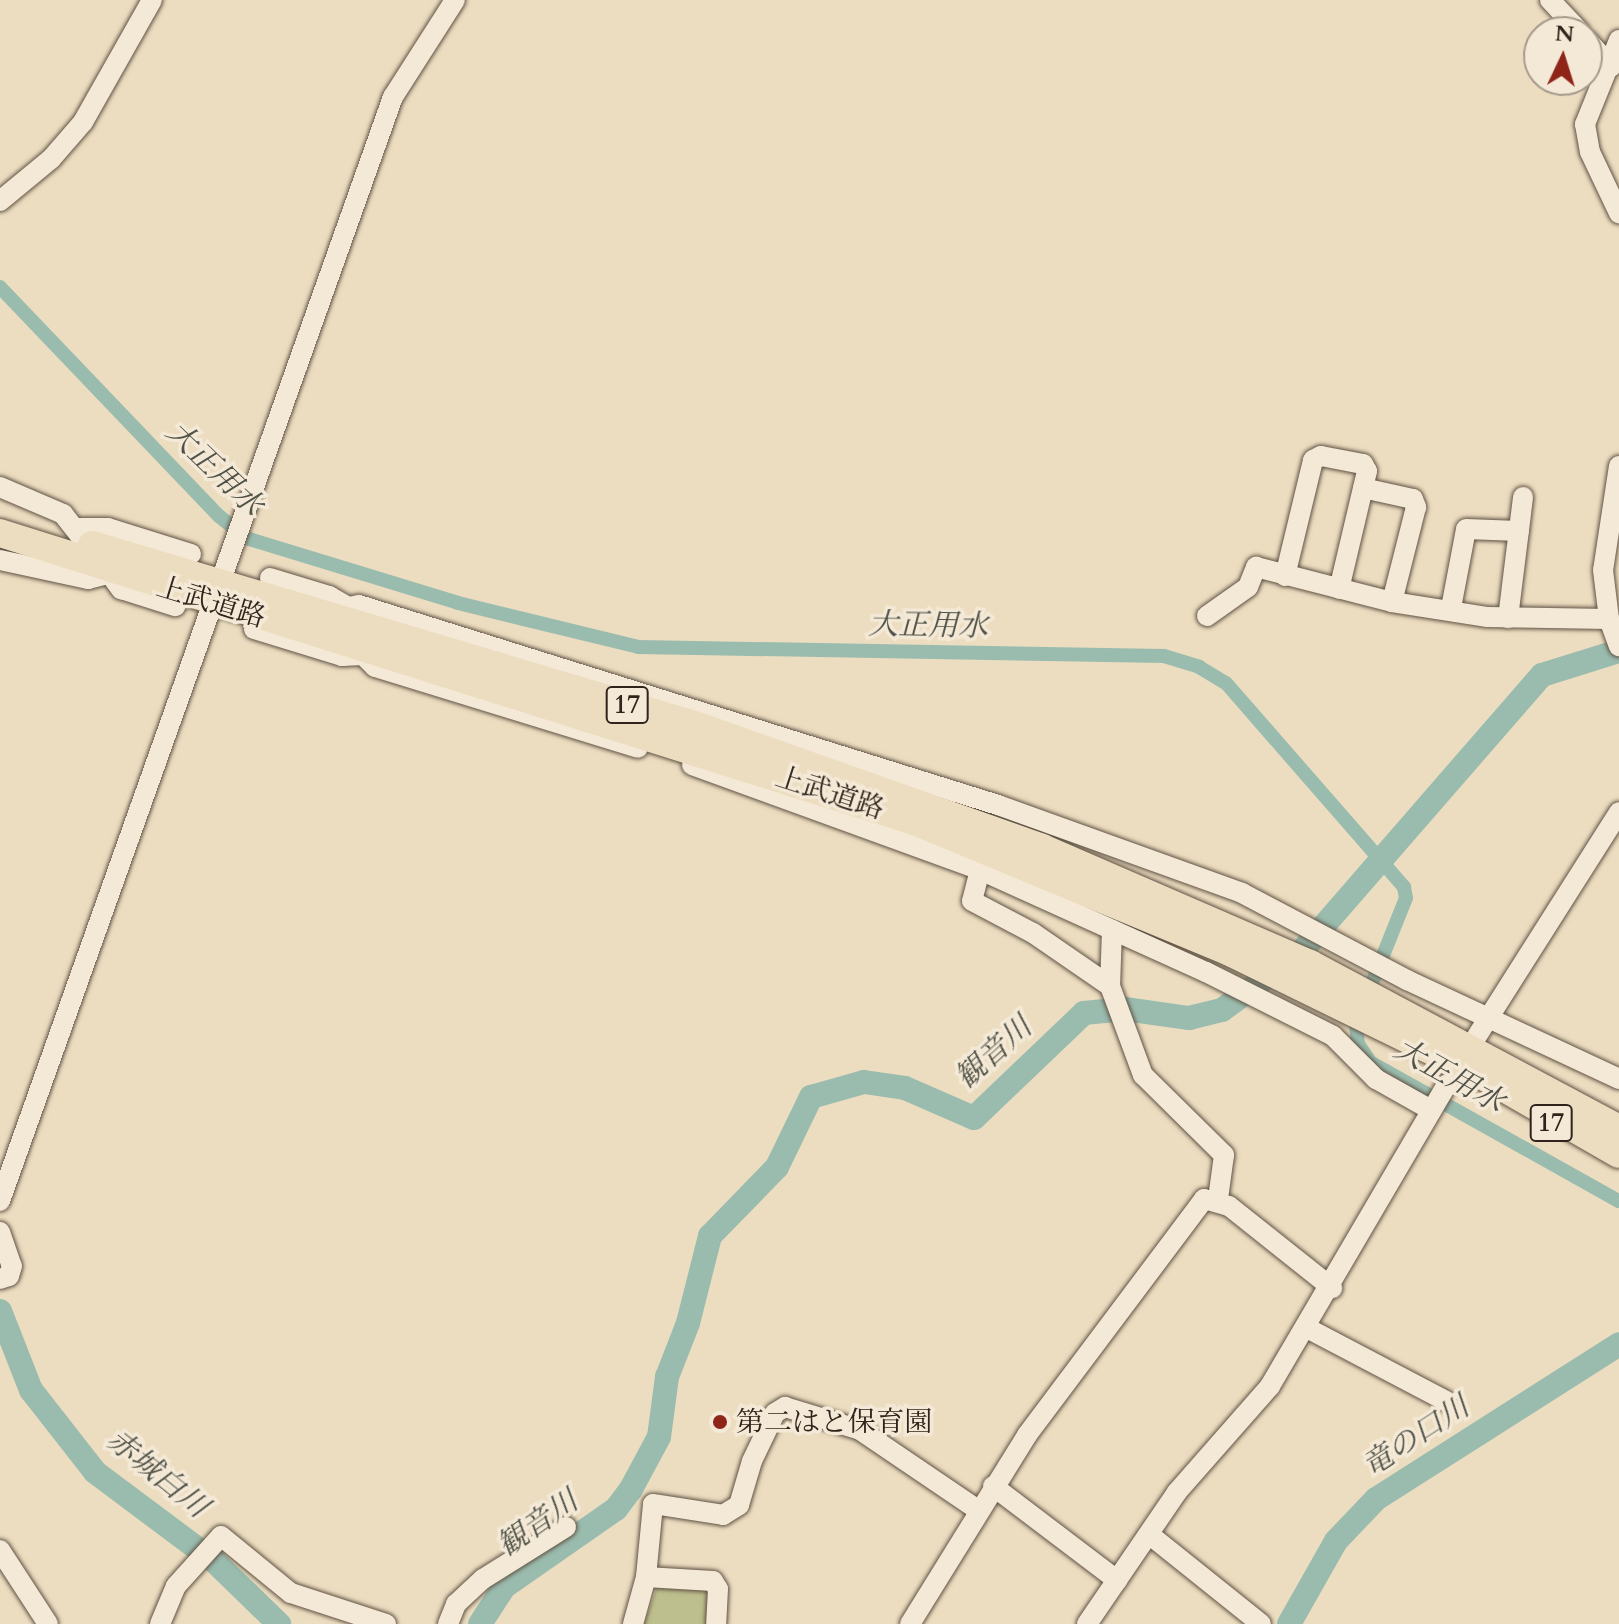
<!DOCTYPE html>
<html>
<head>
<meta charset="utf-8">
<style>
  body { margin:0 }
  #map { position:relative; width:1619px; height:1624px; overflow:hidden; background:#edddc0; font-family:Cardo,"Noto Serif JP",serif }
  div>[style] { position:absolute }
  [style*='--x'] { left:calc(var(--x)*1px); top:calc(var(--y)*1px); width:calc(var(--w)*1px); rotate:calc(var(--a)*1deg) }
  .green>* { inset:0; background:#bebf8e }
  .canal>* { height:14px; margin:-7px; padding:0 7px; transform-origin:7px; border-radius:7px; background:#9abcae }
  .river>* { height:24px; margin:-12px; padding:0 12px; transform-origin:12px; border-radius:12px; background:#9abcae }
  .roads { filter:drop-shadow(0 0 2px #5f5244) drop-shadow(0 0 2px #5f5244) }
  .minor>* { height:20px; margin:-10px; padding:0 10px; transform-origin:10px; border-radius:10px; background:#f3e9d6 }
  .highway>* { height:28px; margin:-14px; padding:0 14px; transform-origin:14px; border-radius:14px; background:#edddc0 }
  .dots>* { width:22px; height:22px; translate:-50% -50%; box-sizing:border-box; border:4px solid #f3e9d6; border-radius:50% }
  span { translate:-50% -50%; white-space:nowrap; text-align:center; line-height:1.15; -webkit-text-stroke:7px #f3e9d6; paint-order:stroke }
  .shield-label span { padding:2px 6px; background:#f3e9d6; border:2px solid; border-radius:6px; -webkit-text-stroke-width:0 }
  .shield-label { font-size:26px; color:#30231b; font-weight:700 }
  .street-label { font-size:28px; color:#30231b }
  .poi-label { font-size:28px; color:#30231b }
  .left { translate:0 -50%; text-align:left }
  .water-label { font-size:30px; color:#505147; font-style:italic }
  .north { position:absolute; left:1523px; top:16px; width:80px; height:80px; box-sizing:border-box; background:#f3e9d6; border:2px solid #a59a8b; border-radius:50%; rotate:4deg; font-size:22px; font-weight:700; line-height:32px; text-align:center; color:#30231b }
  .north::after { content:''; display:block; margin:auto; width:28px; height:36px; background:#8f2418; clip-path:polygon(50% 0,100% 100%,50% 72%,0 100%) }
</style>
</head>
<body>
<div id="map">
  <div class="green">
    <div style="clip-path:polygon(658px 1584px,707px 1586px,713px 1592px,710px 1624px,644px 1624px)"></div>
  </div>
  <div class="canal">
    <div style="--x:0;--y:287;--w:317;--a:46.3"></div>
    <div style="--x:219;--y:516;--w:35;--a:39"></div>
    <div style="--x:246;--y:538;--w:222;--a:17"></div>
    <div style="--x:458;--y:603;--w:185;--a:13.7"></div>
    <div style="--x:638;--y:647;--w:526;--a:0.98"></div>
    <div style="--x:1164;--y:656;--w:37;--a:17"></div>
    <div style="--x:1199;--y:667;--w:31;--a:31"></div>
    <div style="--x:1226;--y:683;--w:271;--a:48.9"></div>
    <div style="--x:1404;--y:887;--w:11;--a:80"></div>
    <div style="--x:1406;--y:898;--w:135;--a:111.8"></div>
    <div style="--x:1356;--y:1023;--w:21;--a:85"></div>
    <div style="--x:1358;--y:1044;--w:22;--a:56"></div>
    <div style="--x:1370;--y:1062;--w:285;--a:29.2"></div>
  </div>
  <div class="river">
    <div style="--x:0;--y:1311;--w:85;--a:68.6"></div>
    <div style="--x:31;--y:1390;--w:104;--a:52"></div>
    <div style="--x:95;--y:1472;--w:149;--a:36.8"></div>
    <div style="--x:214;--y:1561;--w:91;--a:44.1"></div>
    <div style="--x:480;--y:1624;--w:44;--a:-57"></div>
    <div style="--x:504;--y:1587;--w:136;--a:-34.9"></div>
    <div style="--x:616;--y:1509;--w:25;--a:-53"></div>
    <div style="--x:631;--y:1489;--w:59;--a:-61.7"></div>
    <div style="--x:659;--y:1437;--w:61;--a:-82.4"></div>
    <div style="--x:667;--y:1377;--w:58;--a:-68.7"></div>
    <div style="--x:688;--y:1323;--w:90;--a:-75.8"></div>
    <div style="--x:710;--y:1236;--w:96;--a:-45.8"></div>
    <div style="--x:777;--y:1167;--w:78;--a:-64.1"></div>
    <div style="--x:811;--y:1097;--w:55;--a:-15.8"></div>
    <div style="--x:864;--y:1082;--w:41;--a:8.3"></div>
    <div style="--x:905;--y:1088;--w:75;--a:23.5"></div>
    <div style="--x:974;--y:1118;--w:152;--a:-43.7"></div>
    <div style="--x:1084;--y:1013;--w:41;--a:-5.6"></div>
    <div style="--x:1125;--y:1009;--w:65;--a:8"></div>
    <div style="--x:1189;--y:1018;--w:34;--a:-14"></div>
    <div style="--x:1222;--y:1010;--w:98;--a:-36.3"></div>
    <div style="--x:1301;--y:952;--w:367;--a:-49"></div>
    <div style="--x:1542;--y:675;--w:81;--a:-17.3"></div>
    <div style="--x:1289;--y:1624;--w:95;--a:-60.5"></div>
    <div style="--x:1336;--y:1541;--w:58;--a:-46.4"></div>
    <div style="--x:1376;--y:1499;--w:288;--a:-32.5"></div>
  </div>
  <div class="roads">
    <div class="minor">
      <div style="--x:1550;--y:0;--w:44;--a:46.8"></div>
      <div style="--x:1587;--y:40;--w:36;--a:48"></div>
      <div style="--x:1619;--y:40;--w:91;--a:112"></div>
      <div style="--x:1585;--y:124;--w:28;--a:80"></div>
      <div style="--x:1590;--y:152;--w:68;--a:64.6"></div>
      <div style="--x:0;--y:201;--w:66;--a:-39.5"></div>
      <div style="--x:51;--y:159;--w:49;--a:-49.1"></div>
      <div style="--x:83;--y:122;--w:140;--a:-60.5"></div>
      <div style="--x:1619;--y:466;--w:105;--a:98.7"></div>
      <div style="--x:1603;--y:570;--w:49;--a:83"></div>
      <div style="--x:1609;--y:619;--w:29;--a:70"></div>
      <div style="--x:0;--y:487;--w:69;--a:23.2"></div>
      <div style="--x:63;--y:514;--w:31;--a:52"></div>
      <div style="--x:1363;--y:488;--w:51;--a:12.4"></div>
      <div style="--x:1413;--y:499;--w:9;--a:69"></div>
      <div style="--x:1416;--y:507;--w:98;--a:104.2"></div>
      <div style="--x:78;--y:528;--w:30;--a:0"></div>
      <div style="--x:108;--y:528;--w:87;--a:17.4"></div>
      <div style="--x:0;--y:560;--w:90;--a:12.2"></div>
      <div style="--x:88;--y:579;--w:16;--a:-14"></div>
      <div style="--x:104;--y:575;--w:17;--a:-62"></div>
      <div style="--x:107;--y:570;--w:24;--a:54"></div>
      <div style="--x:121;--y:589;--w:57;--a:17.5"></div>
      <div style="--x:1285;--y:576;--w:119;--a:-76.4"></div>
      <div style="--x:1313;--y:460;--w:9;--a:-27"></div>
      <div style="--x:1321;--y:456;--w:43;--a:10.8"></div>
      <div style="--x:1363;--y:464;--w:8;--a:60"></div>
      <div style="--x:1367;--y:471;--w:121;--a:103.3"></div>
      <div style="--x:270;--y:578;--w:62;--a:17"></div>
      <div style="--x:329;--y:596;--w:22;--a:30"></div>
      <div style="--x:1451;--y:608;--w:80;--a:-79.2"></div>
      <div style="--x:1466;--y:529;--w:53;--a:2.2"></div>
      <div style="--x:1207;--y:616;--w:50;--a:-35.3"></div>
      <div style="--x:1248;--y:587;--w:22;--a:-68"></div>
      <div style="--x:1256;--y:567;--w:140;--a:14.4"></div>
      <div style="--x:1392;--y:602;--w:97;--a:8.9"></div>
      <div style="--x:1488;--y:617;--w:121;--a:0.9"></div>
      <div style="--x:1508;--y:618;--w:122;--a:-82.9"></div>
      <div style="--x:340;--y:619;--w:14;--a:-56"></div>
      <div style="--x:348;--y:607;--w:11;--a:-10"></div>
      <div style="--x:359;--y:605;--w:670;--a:17.38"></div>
      <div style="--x:998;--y:805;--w:259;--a:19.8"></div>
      <div style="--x:1242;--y:893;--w:187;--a:27.8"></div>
      <div style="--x:1407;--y:980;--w:234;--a:25"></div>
      <div style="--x:254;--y:629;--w:92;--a:17.1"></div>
      <div style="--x:342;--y:656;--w:21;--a:-3"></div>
      <div style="--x:364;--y:644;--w:11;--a:95"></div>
      <div style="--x:363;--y:655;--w:17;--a:45"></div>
      <div style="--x:375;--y:667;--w:275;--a:17.1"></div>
      <div style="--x:692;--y:765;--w:307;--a:20"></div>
      <div style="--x:980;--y:870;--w:248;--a:24.3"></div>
      <div style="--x:1206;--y:972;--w:142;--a:26.7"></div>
      <div style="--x:1333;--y:1036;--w:61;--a:45"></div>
      <div style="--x:1376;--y:1079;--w:63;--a:29.4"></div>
      <div style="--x:983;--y:858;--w:44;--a:104.3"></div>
      <div style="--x:972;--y:901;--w:69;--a:27.7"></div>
      <div style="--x:1033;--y:933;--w:93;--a:34.5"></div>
      <div style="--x:1112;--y:930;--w:56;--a:92"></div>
      <div style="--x:1110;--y:986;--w:95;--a:69.7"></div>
      <div style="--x:1143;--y:1075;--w:114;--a:44.6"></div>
      <div style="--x:1224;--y:1155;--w:44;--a:97.8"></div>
      <div style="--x:1477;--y:1036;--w:265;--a:-57.6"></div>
      <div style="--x:0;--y:1201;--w:1172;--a:-70.41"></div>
      <div style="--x:393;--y:97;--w:115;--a:-57.4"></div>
      <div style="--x:0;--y:1232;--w:36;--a:71"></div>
      <div style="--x:12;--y:1266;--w:10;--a:107"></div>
      <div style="--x:9;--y:1276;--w:9;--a:162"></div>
      <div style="--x:1307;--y:1328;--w:157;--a:27.7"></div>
      <div style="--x:993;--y:1486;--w:156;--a:37.2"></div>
      <div style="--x:1150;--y:1535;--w:142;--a:38.7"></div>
      <div style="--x:0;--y:1550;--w:88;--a:57"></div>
      <div style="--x:646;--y:1577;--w:67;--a:3.4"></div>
      <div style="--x:713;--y:1581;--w:9;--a:58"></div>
      <div style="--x:718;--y:1589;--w:35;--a:93"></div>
      <div style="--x:160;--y:1624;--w:41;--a:-67.2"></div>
      <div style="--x:176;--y:1586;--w:67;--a:-48"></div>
      <div style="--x:221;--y:1536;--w:90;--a:39.2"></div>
      <div style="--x:291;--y:1593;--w:100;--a:18.1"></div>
      <div style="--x:448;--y:1624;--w:22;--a:-68"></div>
      <div style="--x:456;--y:1604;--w:37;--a:-43"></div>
      <div style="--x:483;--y:1579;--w:98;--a:-32.1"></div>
      <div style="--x:633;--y:1624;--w:49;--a:-74.5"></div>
      <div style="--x:646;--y:1577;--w:73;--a:-84.5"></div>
      <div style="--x:653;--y:1504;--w:71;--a:8.9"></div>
      <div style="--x:723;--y:1515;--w:19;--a:-32"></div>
      <div style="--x:739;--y:1505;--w:46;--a:-73.5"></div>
      <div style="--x:752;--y:1461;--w:53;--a:-64.4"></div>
      <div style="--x:775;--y:1413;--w:12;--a:-31"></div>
      <div style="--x:785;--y:1407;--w:78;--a:17"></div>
      <div style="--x:860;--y:1430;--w:143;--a:34.1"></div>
      <div style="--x:910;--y:1624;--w:222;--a:-58.2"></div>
      <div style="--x:1027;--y:1435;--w:295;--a:-53.1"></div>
      <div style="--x:1204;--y:1199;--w:26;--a:16"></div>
      <div style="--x:1229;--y:1206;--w:132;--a:38.5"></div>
      <div style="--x:1087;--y:1624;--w:160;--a:-55.7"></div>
      <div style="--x:1177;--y:1492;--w:141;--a:-48.7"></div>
      <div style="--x:1270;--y:1386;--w:350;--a:-59.6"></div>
    </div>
    <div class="highway">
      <div style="--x:0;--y:533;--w:958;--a:17.49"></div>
      <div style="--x:914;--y:821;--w:342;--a:22.5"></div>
      <div style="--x:1230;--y:952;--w:286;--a:26.1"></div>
      <div style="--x:1487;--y:1078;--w:152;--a:29.9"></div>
      <div style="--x:92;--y:545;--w:632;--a:16.63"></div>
      <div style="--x:698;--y:726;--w:365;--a:19.5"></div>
      <div style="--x:1042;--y:848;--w:292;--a:23.4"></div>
      <div style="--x:1310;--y:964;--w:350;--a:28.1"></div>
    </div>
  </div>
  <div class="dots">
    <div style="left:720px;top:1422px;background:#8f2418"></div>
  </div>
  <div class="shield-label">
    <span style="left:627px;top:705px">17</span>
    <span style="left:1551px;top:1123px">17</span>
  </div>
  <div class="street-label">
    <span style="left:211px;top:602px;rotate:17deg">上武道路</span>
    <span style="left:830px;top:793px;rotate:18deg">上武道路</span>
  </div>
  <div class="poi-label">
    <span class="left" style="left:736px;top:1422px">第二はと保育園</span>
  </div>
  <div class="water-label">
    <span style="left:214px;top:469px;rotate:44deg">大正用水</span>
    <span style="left:928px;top:626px;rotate:1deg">大正用水</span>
    <span style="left:994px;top:1053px;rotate:-42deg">観音川</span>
    <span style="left:1449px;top:1076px;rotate:29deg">大正用水</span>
    <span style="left:1416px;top:1437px;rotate:-33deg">竜の口川</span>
    <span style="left:157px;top:1474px;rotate:39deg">赤城白川</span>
    <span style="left:538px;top:1524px;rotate:-35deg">観音川</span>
  </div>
  <div class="north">N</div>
</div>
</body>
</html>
